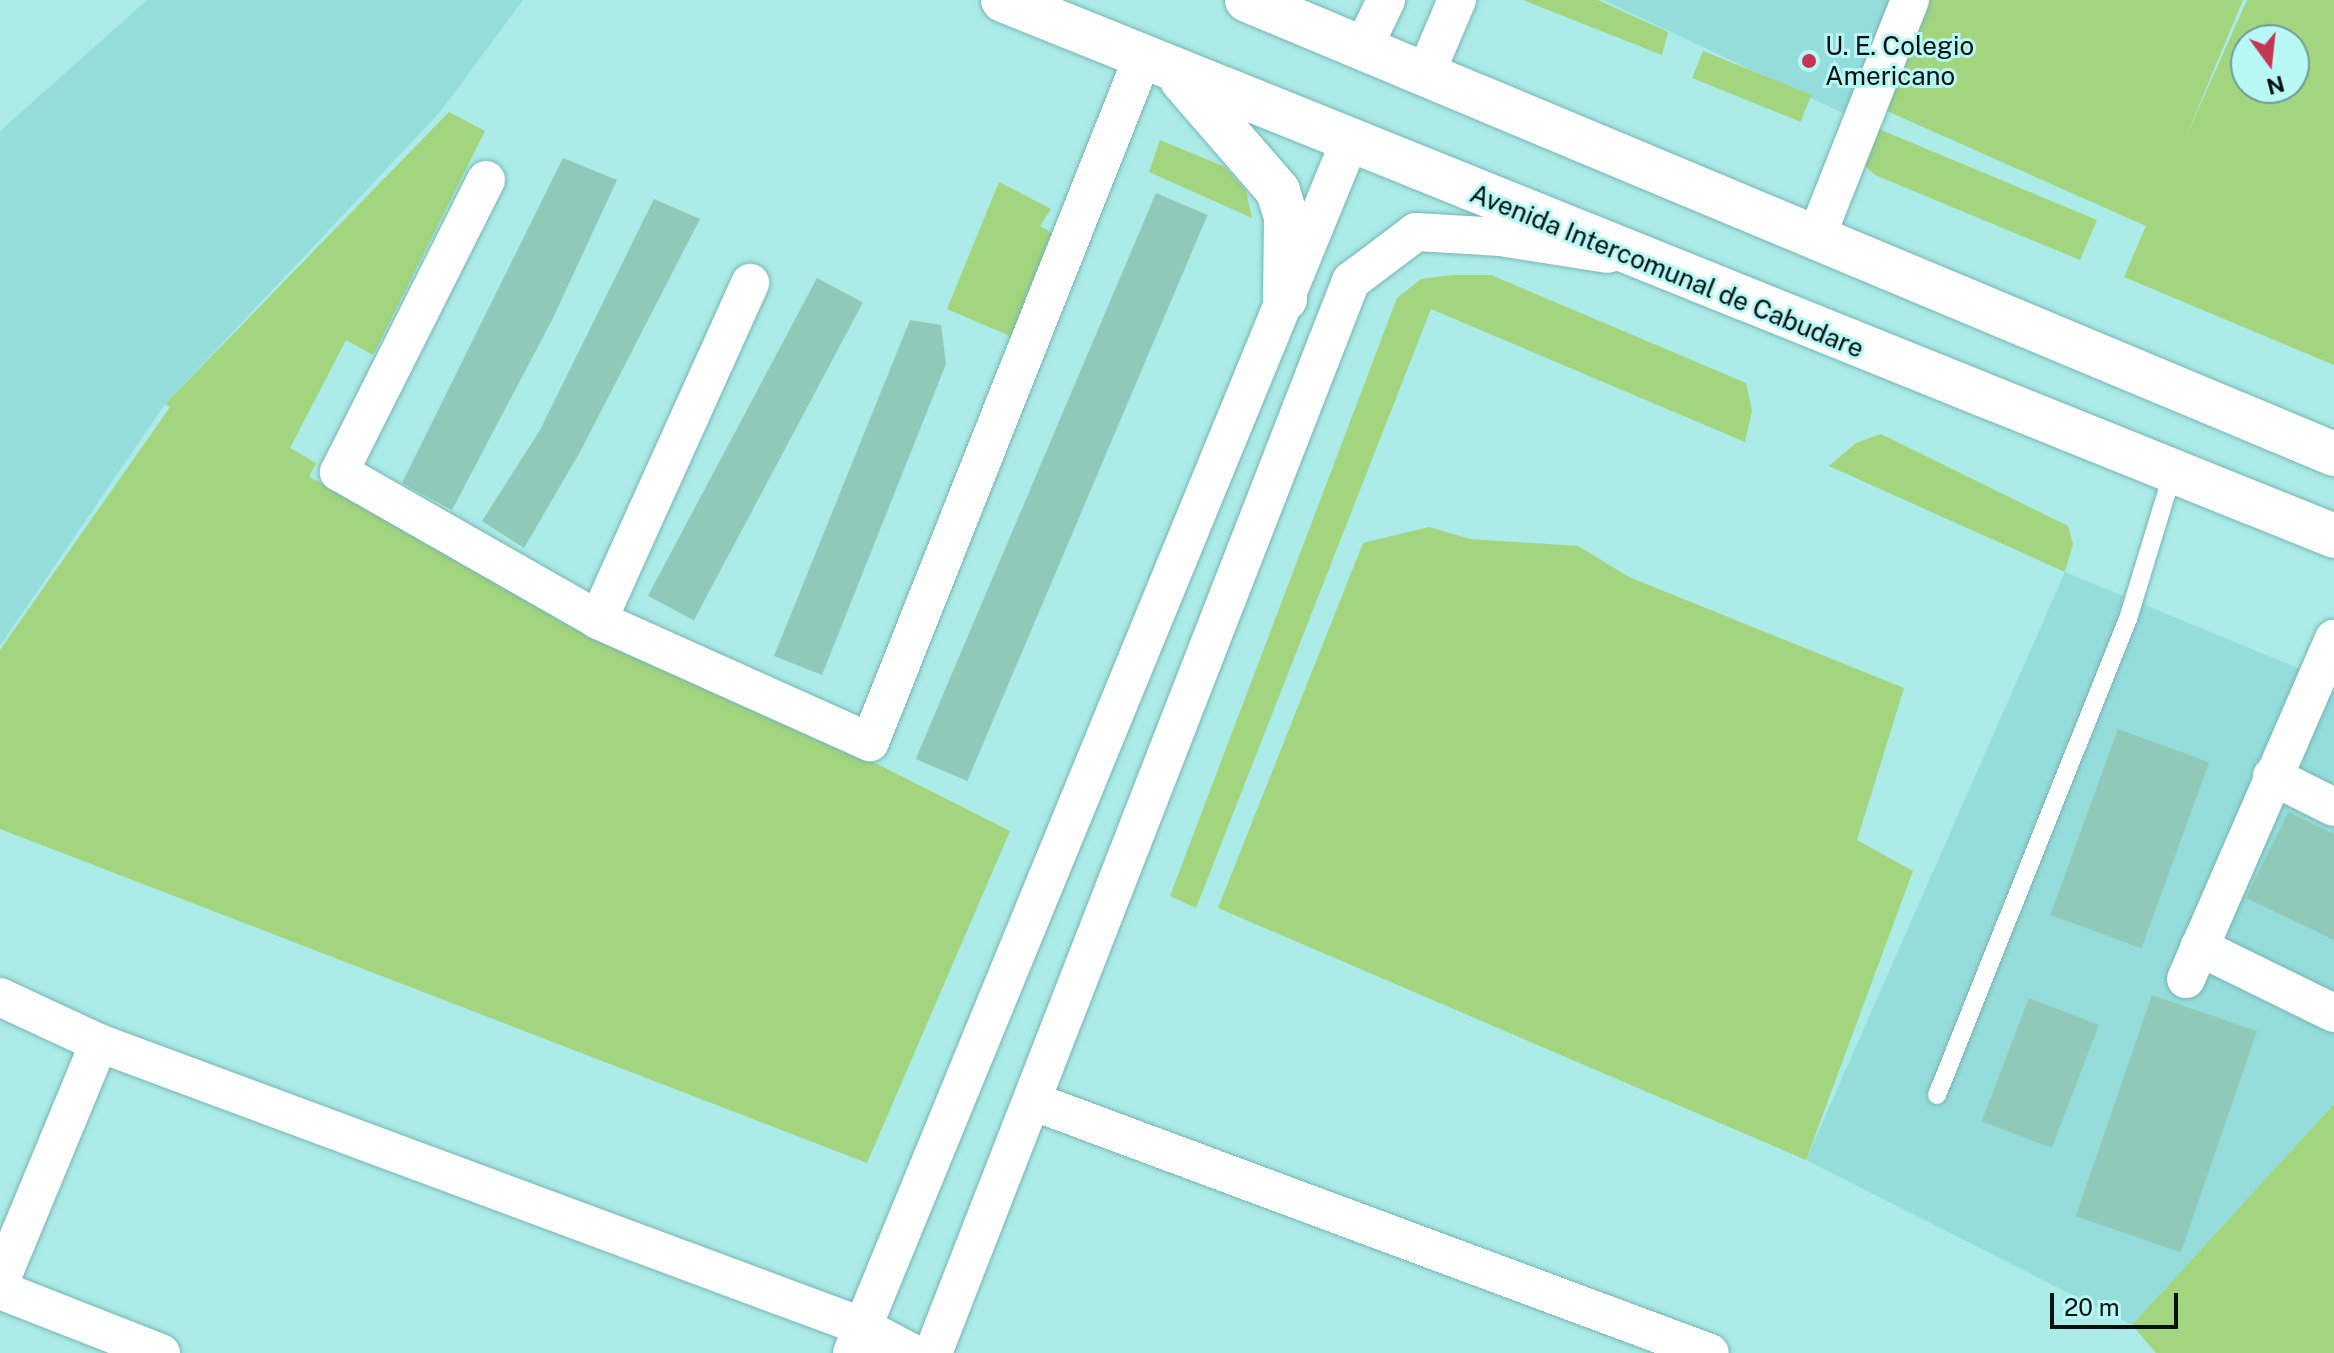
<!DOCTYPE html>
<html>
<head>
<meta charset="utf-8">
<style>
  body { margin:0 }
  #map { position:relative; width:2334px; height:1353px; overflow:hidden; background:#abebe8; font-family:"Public Sans",sans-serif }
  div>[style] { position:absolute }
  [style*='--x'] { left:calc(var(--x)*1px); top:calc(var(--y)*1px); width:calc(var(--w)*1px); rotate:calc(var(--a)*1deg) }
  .built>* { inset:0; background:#95dddb }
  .green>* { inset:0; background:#a2d57d; transform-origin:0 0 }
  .building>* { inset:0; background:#90c9b7; transform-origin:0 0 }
  .roads { filter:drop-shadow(0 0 2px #77b5b3) drop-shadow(0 0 2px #77b5b3) }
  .service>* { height:18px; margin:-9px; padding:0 9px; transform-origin:9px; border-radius:9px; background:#fff }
  .minor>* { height:38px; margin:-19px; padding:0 19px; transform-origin:19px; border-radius:19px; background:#fff }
  .trunk>* { height:44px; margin:-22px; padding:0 22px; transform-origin:22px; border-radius:22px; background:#fff }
  .dots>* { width:22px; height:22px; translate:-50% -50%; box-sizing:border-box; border:4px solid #b8f8f5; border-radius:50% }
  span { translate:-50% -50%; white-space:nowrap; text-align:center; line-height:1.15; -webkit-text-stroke:6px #b8f8f5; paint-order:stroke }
  .poi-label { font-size:26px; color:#011 }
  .left { translate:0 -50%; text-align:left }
  .street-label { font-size:26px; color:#011 }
  .north { position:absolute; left:2230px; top:24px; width:80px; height:80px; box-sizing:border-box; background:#b8f8f5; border:2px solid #6e9c9a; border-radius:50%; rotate:165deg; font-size:22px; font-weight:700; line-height:32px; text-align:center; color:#011 }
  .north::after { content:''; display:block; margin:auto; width:28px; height:36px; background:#c53554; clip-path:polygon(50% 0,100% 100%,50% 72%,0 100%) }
  .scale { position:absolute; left:2050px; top:1293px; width:128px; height:36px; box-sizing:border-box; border:4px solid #011; border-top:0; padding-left:10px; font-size:24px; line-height:28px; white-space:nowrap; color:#011; -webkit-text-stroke:6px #b8f8f5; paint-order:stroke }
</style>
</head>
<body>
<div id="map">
  <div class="built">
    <div style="clip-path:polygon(147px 0,523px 0,441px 111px,165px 404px,0 646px,0 131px)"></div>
    <div style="clip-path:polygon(1603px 0,1911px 0,1862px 122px)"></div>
    <div style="clip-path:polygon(2065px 572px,2334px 683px,2334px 1104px,2132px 1325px,1806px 1160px)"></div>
  </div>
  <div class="green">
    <div style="clip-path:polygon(1523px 0,1598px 0,1668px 32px,1662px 55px)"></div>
    <div style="clip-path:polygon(evenodd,1911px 0,2243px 0,2185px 139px,2247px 0,2334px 0,2334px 365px,2124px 277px,2146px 226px,1869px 103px,1911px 0,2246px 40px,2294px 40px,2294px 88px,2246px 88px,2246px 40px)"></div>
    <div style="left:1703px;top:51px;width:117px;height:29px;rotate:22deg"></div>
    <div style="clip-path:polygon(449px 112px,485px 131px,373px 355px,346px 340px,290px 448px,316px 463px,309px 477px,1010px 831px,867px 1163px,0 829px,0 650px,170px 407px,165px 404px)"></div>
    <div style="clip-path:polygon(1862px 122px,2097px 220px,2080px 260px,1875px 175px,1863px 164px)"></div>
    <div style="clip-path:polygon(1160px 140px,1225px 167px,1246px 191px,1252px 218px,1149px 172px)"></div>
    <div style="clip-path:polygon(999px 182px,1051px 209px,1040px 226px,1057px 236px,1015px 338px,947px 309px)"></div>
    <div style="clip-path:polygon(1453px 275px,1491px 275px,1746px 383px,1752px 411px,1745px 442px,1431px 309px,1196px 908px,1170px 896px,1397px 298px,1421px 279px)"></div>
    <div style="clip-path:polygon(1881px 434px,2068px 526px,2073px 544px,2065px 572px,1829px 466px,1856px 443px)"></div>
    <div style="clip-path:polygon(1429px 527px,1470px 539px,1578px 546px,1629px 577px,1904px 688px,1857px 840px,1913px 871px,1806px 1160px,1218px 908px,1363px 543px)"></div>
    <div style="clip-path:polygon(2334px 1104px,2334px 1353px,2156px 1353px,2132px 1325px)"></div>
  </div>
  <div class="building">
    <div style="clip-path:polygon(563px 158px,617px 180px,552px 320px,452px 510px,402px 483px)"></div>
    <div style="left:1156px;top:193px;width:56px;height:615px;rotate:23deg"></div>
    <div style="clip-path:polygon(654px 199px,700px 219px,580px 452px,524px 548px,482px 521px,540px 430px)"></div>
    <div style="left:817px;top:278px;width:52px;height:360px;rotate:28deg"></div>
    <div style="clip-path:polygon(910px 320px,941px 325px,946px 364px,822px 675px,774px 656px)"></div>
    <div style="left:2118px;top:729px;width:97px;height:198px;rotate:20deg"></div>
    <div style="clip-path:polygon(2288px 812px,2334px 834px,2334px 940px,2246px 898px)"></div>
    <div style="left:2152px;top:995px;width:111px;height:234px;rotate:19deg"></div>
    <div style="left:2029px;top:998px;width:75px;height:132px;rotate:21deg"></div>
  </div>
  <div class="roads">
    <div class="service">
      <div style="--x:1937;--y:1095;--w:513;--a:-68.14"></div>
      <div style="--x:2128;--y:619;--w:154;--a:-73"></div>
    </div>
    <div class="minor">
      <div style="--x:1364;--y:46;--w:51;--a:-64.4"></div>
      <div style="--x:1425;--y:75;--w:82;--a:-66.9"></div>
      <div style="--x:486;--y:180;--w:327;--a:116.7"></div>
      <div style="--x:339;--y:472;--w:298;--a:29.7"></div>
      <div style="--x:598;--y:620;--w:298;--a:24.2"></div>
      <div style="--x:870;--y:742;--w:735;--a:-68.29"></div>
      <div style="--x:1817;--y:235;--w:253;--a:-68.4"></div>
      <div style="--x:598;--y:620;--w:370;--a:-65.7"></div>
      <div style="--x:2272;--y:776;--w:69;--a:26.6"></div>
      <div style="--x:2199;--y:947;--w:150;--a:26.1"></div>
      <div style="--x:2186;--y:979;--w:371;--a:-66.5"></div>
      <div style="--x:0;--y:997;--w:109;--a:24.9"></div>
      <div style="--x:99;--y:1043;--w:813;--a:20.37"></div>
      <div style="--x:861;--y:1326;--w:58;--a:27.9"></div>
      <div style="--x:1032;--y:1101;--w:723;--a:20.39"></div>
      <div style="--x:0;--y:1282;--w:259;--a:-67.5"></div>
      <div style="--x:0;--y:1290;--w:173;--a:21.4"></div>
      <div style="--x:852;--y:1353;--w:1308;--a:-67.67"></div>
      <div style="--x:933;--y:1353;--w:1151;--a:-68.7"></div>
      <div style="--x:1351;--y:281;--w:81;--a:-37"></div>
      <div style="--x:1416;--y:232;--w:84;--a:3.4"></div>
      <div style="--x:1500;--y:237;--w:109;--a:8.9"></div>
    </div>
    <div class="trunk">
      <div style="--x:1003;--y:0;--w:1435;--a:21.93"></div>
      <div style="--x:1247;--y:0;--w:1178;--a:22.67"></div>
      <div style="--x:1182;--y:80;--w:147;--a:49.1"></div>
      <div style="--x:1278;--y:191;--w:27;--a:73"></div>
      <div style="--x:1286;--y:217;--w:82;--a:90.7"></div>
    </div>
  </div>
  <div class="dots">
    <div style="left:1809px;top:61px;background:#c53554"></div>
  </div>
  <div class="poi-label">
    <span class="left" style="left:1825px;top:61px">U. E. Colegio<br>Americano</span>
  </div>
  <div class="street-label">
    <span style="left:1667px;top:271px;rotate:22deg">Avenida Intercomunal de Cabudare</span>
  </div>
  <div class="north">N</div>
  <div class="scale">20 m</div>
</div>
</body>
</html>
